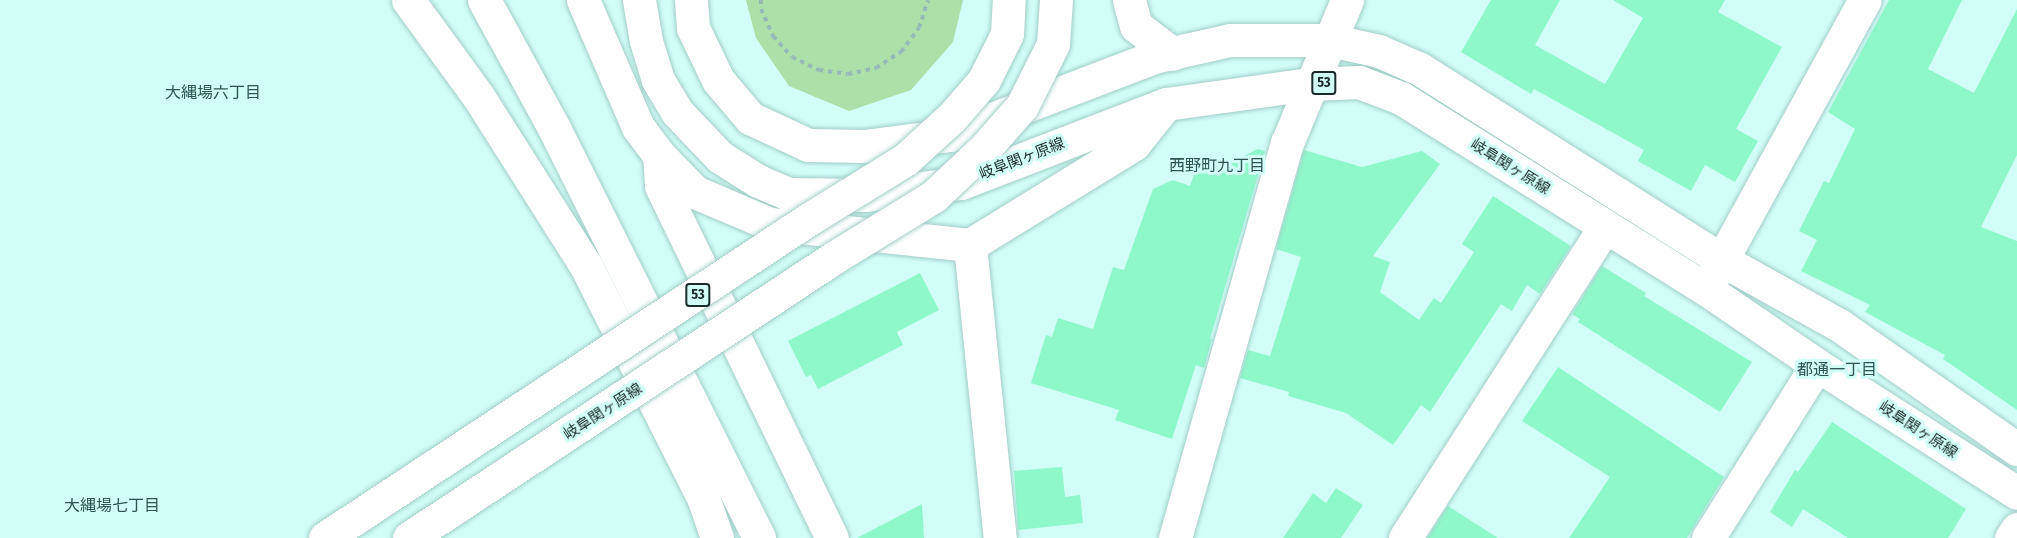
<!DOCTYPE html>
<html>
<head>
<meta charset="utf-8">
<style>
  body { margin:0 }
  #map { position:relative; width:2017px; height:538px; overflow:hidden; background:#d2fef8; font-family:"Fira Sans Condensed","Noto Sans JP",sans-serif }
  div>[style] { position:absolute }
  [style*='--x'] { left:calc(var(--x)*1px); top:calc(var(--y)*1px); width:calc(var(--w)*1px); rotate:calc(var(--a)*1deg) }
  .green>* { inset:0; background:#ace0a8 }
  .building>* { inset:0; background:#8ff8cb }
  .path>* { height:4px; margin-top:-2px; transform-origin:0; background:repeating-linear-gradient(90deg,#97bab6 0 4.5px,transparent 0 9px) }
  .roads { filter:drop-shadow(0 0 2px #a2cdc7) drop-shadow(0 0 2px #a2cdc7) }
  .minor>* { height:33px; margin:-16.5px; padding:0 16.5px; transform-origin:16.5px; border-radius:16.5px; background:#fff }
  .major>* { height:33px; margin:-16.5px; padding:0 16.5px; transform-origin:16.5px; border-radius:16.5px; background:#fff }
  .bridges { filter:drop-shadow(0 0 2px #a2cdc7) drop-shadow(0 0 2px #a2cdc7) }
  .major-bridge>* { height:33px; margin:-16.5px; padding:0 16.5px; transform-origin:16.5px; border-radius:16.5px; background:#fff }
  span { translate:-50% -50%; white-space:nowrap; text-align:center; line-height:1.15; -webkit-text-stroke:6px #d2fef8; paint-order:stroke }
  .shield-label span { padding:2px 4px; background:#d2fef8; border:2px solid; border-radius:4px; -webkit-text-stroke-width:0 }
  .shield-label { font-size:14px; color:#1b2b29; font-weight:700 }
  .street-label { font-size:15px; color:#1b2b29 }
  .neighbourhood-label { font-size:16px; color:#2d5450 }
</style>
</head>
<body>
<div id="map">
  <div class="green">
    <div style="clip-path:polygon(746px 0,963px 0,953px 42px,911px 90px,849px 111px,789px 86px,756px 38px)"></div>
  </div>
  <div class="building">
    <div style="clip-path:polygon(1491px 0,1560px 0,1535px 45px,1605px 84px,1643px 18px,1613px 0,1725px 0,1718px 12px,1782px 47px,1736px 129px,1758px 141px,1735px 182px,1705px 165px,1691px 191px,1638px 161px,1644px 150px,1534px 89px,1531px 94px,1461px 52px)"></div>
    <div style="clip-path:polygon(1889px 0,1962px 0,1928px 69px,1974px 93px,2017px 9px,2017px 155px,1981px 227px,2017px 241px,2017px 410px,1943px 359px,1945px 355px,1865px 312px,1870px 305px,1801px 271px,1817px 240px,1799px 231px,1824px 181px,1829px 183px,1855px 129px,1828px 112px)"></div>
    <div style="clip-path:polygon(1258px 149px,1265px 151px,1210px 339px,1212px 339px,1204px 368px,1196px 365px,1172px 439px,1115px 420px,1119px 410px,1031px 383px,1046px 335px,1052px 337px,1058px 318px,1093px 329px,1113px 267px,1124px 270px,1153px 189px,1173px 180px,1190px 186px,1196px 169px,1209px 173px)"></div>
    <div style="clip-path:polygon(1304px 150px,1362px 167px,1422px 151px,1440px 164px,1373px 256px,1390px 262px,1380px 292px,1419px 320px,1434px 298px,1441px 303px,1474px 252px,1462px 244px,1493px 196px,1571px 246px,1540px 294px,1527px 285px,1512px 311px,1501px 304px,1430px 412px,1421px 405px,1393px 445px,1346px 413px,1288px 396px,1289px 392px,1240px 378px,1248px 350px,1270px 356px,1301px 257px,1276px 249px)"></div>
    <div style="clip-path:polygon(1602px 266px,1646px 293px,1644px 296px,1752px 362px,1720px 412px,1578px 322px,1580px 319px,1572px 314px)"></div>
    <div style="clip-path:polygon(920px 273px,939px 310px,897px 332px,903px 345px,818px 389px,811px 375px,806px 377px,788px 341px)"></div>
    <div style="clip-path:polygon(1558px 367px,1724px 477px,1687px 538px,1569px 538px,1610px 477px,1522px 421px)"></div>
    <div style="clip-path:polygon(1832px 422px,1966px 509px,1948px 538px,1848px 538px,1803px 509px,1792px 527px,1770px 512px,1795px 470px,1798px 472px)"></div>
    <div style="clip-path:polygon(1062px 467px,1065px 497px,1080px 495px,1083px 523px,1018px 530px,1014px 471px)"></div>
    <div style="clip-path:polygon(1336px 488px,1363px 505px,1341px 538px,1283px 538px,1313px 493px,1326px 503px)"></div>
    <div style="clip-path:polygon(922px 504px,924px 538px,857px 538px)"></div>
    <div style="clip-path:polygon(1448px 506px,1498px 538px,1427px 538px)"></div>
  </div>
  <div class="path">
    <div style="--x:761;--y:0;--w:9;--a:90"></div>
    <div style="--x:761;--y:9;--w:30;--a:66"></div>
    <div style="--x:773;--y:36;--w:28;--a:48"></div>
    <div style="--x:792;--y:57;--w:30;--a:26"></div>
    <div style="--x:819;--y:70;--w:29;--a:8"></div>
    <div style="--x:848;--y:74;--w:29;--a:-12"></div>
    <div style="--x:876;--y:68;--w:30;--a:-33"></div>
    <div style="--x:901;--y:52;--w:30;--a:-53"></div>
    <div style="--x:919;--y:28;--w:29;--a:-72"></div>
  </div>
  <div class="roads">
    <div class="minor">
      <div style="--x:408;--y:0;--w:119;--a:53.9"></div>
      <div style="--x:478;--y:96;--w:201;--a:57.6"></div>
      <div style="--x:586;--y:266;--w:262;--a:63.2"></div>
      <div style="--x:704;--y:500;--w:40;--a:71.1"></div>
      <div style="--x:484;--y:0;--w:146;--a:61.3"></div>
      <div style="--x:554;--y:128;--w:458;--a:63.4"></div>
      <div style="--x:583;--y:0;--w:138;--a:66.6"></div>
      <div style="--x:638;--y:127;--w:35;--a:53"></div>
      <div style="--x:659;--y:155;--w:52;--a:45.8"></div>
      <div style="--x:695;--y:192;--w:82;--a:23.1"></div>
      <div style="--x:770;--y:224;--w:201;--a:6"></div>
      <div style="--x:970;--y:245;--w:295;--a:84.2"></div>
      <div style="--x:1129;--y:0;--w:27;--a:75"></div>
      <div style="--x:1136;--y:26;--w:46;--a:37.1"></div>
      <div style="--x:659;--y:155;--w:31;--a:86"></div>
      <div style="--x:661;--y:186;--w:391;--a:64.1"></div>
      <div style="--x:970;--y:245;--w:193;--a:-31.6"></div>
      <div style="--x:1134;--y:144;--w:51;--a:-51.3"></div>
      <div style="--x:1708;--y:285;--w:325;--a:-61.2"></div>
      <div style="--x:1175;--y:538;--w:411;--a:-74.2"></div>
      <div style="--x:1287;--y:143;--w:155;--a:-67.2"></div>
      <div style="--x:1405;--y:538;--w:370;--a:-57.3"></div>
      <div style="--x:1708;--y:538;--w:204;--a:-57.8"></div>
      <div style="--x:2011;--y:538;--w:11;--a:-56"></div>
    </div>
    <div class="major">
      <div style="--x:639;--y:0;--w:42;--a:80.3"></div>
      <div style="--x:646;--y:41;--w:41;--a:72.9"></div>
      <div style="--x:658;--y:80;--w:37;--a:59"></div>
      <div style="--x:677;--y:112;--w:62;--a:46.3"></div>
      <div style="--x:720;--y:157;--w:45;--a:32.3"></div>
      <div style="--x:758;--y:181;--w:33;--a:23"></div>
      <div style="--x:788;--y:194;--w:78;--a:0.7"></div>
      <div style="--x:866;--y:195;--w:96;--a:-7.2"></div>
      <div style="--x:961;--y:183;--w:220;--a:-21.1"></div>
      <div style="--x:1166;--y:104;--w:146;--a:-7.9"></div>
      <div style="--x:1311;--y:84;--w:48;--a:-2.4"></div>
      <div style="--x:1359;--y:82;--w:45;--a:20.9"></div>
      <div style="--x:1401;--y:98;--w:360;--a:32.1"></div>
      <div style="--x:1706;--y:289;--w:135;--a:34.4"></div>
      <div style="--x:1817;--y:365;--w:237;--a:32.6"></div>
      <div style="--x:691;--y:0;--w:28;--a:86"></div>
      <div style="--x:693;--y:28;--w:58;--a:64.3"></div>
      <div style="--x:718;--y:80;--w:50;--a:49.9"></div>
      <div style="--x:750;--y:118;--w:64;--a:25"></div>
      <div style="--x:808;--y:145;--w:56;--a:1"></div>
      <div style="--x:864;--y:146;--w:87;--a:-7.3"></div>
      <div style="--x:950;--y:135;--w:218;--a:-20.9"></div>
      <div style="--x:1154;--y:57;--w:78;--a:-12.6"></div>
      <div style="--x:1230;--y:40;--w:99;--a:0"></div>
      <div style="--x:1329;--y:40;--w:51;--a:12.4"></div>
      <div style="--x:1379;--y:51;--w:45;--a:23.7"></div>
      <div style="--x:1420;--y:69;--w:357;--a:32.3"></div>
      <div style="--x:1722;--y:260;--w:134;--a:29.1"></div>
      <div style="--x:1839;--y:325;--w:217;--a:34.9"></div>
    </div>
  </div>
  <div class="bridges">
    <div class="major-bridge">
      <div style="--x:325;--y:538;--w:580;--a:-33.39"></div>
      <div style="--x:809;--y:219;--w:114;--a:-31.7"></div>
      <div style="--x:906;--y:159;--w:62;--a:-42.4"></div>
      <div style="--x:952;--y:117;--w:49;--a:-49.1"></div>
      <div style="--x:984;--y:80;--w:51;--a:-63.4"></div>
      <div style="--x:1007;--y:34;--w:34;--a:-87"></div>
      <div style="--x:409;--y:538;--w:510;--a:-33.41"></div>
      <div style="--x:835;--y:257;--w:116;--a:-31.6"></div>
      <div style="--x:934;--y:196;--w:70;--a:-43.3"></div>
      <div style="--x:985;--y:148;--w:56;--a:-48.6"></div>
      <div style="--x:1022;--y:106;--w:69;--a:-63.4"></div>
      <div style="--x:1053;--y:44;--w:44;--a:-86.1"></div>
    </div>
  </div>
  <div class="shield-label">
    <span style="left:1324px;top:83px">53</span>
    <span style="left:698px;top:295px">53</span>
  </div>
  <div class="street-label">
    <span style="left:1022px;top:159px;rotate:-21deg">岐阜関ヶ原線</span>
    <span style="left:1510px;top:167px;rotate:32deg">岐阜関ヶ原線</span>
    <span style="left:603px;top:412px;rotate:-33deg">岐阜関ヶ原線</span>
    <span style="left:1918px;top:430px;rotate:33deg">岐阜関ヶ原線</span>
  </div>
  <div class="neighbourhood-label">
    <span style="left:213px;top:93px">大縄場六丁目</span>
    <span style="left:1217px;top:166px">西野町九丁目</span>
    <span style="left:1837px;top:370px">都通一丁目</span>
    <span style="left:112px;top:506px">大縄場七丁目</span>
  </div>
</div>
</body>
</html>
